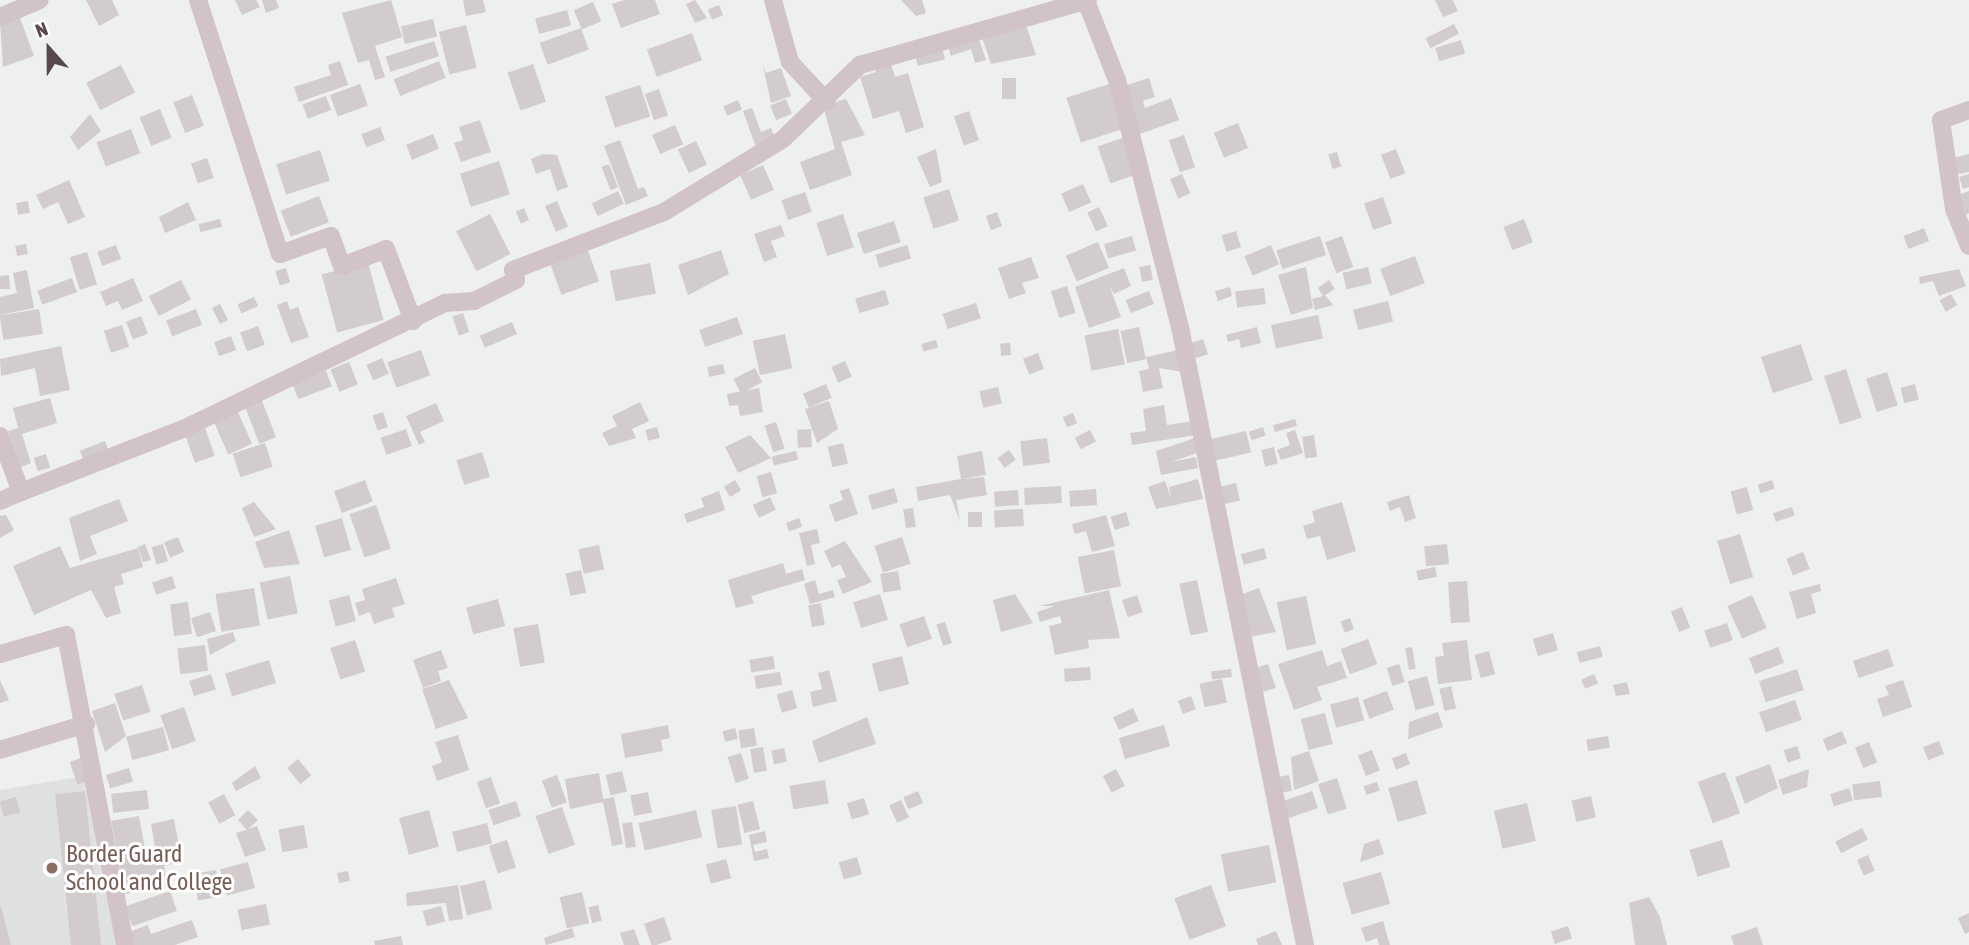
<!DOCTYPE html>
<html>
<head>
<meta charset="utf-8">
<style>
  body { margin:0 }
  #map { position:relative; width:1969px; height:945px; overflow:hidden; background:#eef0ee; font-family:"Asap Condensed",sans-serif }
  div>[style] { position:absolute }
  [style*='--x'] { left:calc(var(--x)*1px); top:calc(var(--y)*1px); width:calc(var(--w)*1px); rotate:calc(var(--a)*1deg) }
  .education>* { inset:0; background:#dfe1e0 }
  .building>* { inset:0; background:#d2cccc; transform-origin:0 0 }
  .street>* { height:18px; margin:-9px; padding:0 9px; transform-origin:9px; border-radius:9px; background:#d2c3c8 }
  .dots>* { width:19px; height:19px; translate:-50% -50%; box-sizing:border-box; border:4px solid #fff; border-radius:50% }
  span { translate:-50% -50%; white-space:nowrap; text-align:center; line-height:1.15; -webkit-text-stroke:6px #fff; paint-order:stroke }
  .education-label { font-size:24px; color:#785e54 }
  .left { translate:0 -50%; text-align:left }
  .north { position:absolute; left:14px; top:14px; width:70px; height:70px; -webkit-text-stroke:5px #fff; paint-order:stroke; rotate:339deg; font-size:19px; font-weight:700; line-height:28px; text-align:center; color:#59484e }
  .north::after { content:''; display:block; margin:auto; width:24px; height:32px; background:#59484e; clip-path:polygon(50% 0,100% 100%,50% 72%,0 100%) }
</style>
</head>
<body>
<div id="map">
  <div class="education">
    <div style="clip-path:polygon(90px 775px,116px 945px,0 945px,0 790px)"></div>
  </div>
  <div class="building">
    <div style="clip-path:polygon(86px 0,112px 0,119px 15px,99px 26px)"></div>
    <div style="clip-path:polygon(235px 0,256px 0,260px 7px,242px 15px)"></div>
    <div style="clip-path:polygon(262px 0,276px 0,279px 8px,266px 13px)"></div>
    <div style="clip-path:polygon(391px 0,402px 37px,375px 46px,385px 77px,375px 80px,369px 60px,358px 63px,342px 13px)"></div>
    <div style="clip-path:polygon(463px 0,483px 0,486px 12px,466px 16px)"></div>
    <div style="clip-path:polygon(624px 0,655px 0,660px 14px,621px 28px,612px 4px)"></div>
    <div style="clip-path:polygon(695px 0,707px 18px,695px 23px,686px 4px)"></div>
    <div style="clip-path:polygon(901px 0,922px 0,926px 13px,916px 16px)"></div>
    <div style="clip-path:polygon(1435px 0,1453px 0,1458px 11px,1443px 17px)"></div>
    <div style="left:593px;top:2px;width:21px;height:21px;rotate:67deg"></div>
    <div style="left:719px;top:5px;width:11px;height:12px;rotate:68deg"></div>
    <div style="left:567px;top:10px;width:16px;height:33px;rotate:75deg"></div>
    <div style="clip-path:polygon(19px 15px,34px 56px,3px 67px,0 22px)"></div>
    <div style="clip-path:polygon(1023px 16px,1036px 55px,991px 64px,978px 26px)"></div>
    <div style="left:433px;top:19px;width:18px;height:33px;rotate:77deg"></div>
    <div style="left:1454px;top:24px;width:11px;height:32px;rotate:63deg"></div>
    <div style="left:466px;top:25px;width:44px;height:28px;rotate:76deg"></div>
    <div style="left:581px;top:28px;width:23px;height:44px;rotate:70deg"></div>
    <div style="clip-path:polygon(975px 28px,986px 60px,975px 63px,971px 49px,951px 56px,945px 38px)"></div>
    <div style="left:692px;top:33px;width:29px;height:48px;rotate:70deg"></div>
    <div style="left:940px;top:38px;width:22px;height:28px;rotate:77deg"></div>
    <div style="left:1461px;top:40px;width:14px;height:27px;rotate:73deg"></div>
    <div style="left:434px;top:41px;width:16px;height:51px;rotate:72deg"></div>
    <div style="clip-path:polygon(887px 50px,895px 77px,908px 73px,924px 127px,906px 133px,899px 111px,873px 119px,860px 77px,876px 72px,871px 55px)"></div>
    <div style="clip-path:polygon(340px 61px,348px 85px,299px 102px,294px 87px,331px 75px,328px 65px)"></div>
    <div style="left:439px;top:61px;width:18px;height:49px;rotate:68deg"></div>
    <div style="left:533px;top:64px;width:40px;height:27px;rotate:71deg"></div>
    <div style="left:121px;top:65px;width:31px;height:39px;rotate:63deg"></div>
    <div style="clip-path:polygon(763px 65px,766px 73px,781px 68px,791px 96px,771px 103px)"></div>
    <div style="left:1002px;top:78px;width:14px;height:21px"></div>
    <div style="clip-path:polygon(1149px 78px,1155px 97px,1143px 101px,1145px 108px,1171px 98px,1179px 120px,1134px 136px,1121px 87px)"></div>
    <div style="left:1112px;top:83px;width:47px;height:48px;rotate:72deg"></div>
    <div style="left:360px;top:84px;width:23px;height:32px;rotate:70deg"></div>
    <div style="left:640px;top:85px;width:33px;height:37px;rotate:72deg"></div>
    <div style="left:659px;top:89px;width:28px;height:15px;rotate:71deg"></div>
    <div style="left:192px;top:95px;width:33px;height:20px;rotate:69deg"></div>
    <div style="left:326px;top:96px;width:15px;height:25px;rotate:70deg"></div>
    <div style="left:786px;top:99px;width:16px;height:17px;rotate:68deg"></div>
    <div style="clip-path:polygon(846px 99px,865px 135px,841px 142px,852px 175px,810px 190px,800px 162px,835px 149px,823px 106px)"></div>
    <div style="left:738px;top:100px;width:10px;height:16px;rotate:66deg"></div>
    <div style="clip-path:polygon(752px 108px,761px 132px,771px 128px,777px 143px,757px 150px,743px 111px)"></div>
    <div style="left:160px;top:109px;width:31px;height:22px;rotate:68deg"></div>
    <div style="left:969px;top:111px;width:31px;height:16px;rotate:71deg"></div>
    <div style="clip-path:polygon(90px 114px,101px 131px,78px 150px,70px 137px)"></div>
    <div style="clip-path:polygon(480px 120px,491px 152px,461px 162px,454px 143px,463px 140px,459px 127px)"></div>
    <div style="left:1238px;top:123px;width:27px;height:26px;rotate:68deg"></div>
    <div style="left:675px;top:125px;width:21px;height:25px;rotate:67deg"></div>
    <div style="left:380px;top:127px;width:14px;height:20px;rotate:69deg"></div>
    <div style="left:131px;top:129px;width:26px;height:37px;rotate:69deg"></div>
    <div style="left:433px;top:134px;width:16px;height:29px;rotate:68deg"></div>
    <div style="left:1184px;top:135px;width:34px;height:16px;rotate:71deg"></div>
    <div style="left:1128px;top:136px;width:39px;height:32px;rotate:71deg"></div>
    <div style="clip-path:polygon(620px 140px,638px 189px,644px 187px,648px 196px,626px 205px,604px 146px)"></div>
    <div style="left:696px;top:141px;width:26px;height:20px;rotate:65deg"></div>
    <div style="clip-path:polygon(936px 149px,942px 182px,930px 187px,917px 157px)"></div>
    <div style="left:1396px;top:149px;width:26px;height:16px;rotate:69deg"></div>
    <div style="left:320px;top:150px;width:32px;height:46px;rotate:72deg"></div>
    <div style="left:1337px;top:152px;width:15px;height:9px;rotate:74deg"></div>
    <div style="clip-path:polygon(543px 154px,557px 155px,568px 187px,557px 191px,550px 169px,536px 174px,531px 159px)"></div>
    <div style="clip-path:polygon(1969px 154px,1969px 172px,1958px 174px,1954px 158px)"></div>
    <div style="left:207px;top:158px;width:21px;height:17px;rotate:71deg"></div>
    <div style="left:499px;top:161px;width:35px;height:41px;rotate:72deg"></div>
    <div style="left:609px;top:164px;width:25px;height:8px;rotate:69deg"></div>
    <div style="left:763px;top:165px;width:27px;height:25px;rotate:66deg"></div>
    <div style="left:1182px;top:174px;width:21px;height:13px;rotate:67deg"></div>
    <div style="clip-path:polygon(1969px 174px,1969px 187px,1963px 189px,1959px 177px)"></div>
    <div style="clip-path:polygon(69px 180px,85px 217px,68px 224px,58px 202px,43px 209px,36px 195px)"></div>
    <div style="left:1083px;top:184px;width:20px;height:24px;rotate:66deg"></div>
    <div style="left:949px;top:189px;width:33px;height:27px;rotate:72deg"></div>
    <div style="left:618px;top:191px;width:14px;height:29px;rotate:65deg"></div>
    <div style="clip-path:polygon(1969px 191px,1969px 213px,1966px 215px,1958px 195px)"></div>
    <div style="left:805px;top:192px;width:21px;height:25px;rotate:71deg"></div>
    <div style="left:319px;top:196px;width:28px;height:41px;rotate:69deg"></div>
    <div style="left:1383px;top:197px;width:28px;height:20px;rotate:71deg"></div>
    <div style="left:28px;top:201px;width:12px;height:12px;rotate:81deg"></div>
    <div style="left:557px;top:201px;width:28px;height:13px;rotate:67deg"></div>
    <div style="clip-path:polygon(188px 202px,196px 220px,165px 233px,159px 217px)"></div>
    <div style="left:1099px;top:207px;width:21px;height:13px;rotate:65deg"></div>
    <div style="left:524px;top:208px;width:13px;height:9px;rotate:67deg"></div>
    <div style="left:997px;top:212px;width:15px;height:12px;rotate:70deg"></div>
    <div style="left:490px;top:214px;width:45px;height:38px;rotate:63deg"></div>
    <div style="left:843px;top:214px;width:35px;height:28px;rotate:72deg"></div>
    <div style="left:220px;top:219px;width:8px;height:22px;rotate:76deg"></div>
    <div style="left:1524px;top:219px;width:25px;height:22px;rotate:69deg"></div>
    <div style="left:894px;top:221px;width:22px;height:39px;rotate:72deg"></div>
    <div style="clip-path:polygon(781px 225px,785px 236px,771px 241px,777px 257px,764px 262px,754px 234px)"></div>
    <div style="left:1924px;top:228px;width:14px;height:22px;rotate:69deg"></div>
    <div style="left:1236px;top:231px;width:17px;height:15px;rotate:73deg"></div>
    <div style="left:1132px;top:236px;width:15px;height:29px;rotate:74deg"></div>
    <div style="left:1320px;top:236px;width:20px;height:46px;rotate:72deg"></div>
    <div style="left:1342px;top:236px;width:33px;height:18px;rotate:70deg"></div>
    <div style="left:583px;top:237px;width:47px;height:40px;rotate:70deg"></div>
    <div style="left:1098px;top:242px;width:28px;height:35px;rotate:67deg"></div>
    <div style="left:26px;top:244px;width:10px;height:11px;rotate:79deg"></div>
    <div style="left:116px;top:245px;width:15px;height:20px;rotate:70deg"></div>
    <div style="left:907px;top:245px;width:14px;height:33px;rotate:73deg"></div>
    <div style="left:1271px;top:245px;width:21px;height:29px;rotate:67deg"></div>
    <div style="clip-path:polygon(721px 250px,729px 274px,688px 295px,678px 265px)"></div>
    <div style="left:87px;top:252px;width:34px;height:18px;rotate:73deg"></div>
    <div style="left:1415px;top:256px;width:29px;height:37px;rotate:70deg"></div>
    <div style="clip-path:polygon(1031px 257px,1039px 278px,1022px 283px,1026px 293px,1009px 299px,998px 268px)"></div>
    <div style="left:368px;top:262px;width:60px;height:48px;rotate:75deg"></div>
    <div style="left:650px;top:263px;width:31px;height:41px;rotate:79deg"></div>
    <div style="left:1150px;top:265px;width:15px;height:11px;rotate:79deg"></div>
    <div style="clip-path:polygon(1306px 267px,1313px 308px,1291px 315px,1278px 275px)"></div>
    <div style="left:1368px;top:267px;width:17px;height:26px;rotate:77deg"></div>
    <div style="left:286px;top:268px;width:15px;height:11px;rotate:74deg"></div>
    <div style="clip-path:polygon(1124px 268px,1131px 286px,1114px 294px,1109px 285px,1121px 317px,1089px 328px,1075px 287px)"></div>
    <div style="clip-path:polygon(1959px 269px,1966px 286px,1939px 296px,1933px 281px,1920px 284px,1919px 277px)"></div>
    <div style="clip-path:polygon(27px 270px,34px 308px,0 315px,0 297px,17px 293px,13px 273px)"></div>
    <div style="clip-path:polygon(9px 275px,10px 289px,0 289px,0 276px)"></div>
    <div style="left:72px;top:278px;width:15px;height:37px;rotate:70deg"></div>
    <div style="clip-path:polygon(133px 278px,143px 301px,122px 310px,118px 301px,106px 306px,100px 292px)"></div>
    <div style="left:181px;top:280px;width:22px;height:36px;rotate:63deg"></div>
    <div style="clip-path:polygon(1329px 280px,1335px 289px,1325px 295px,1333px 305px,1315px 310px,1312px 299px,1323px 296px,1318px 288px)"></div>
    <div style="left:1067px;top:286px;width:28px;height:17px;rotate:72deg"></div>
    <div style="clip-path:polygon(1230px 287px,1232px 296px,1218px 301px,1215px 291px)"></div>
    <div style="left:1264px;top:288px;width:16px;height:29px;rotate:83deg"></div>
    <div style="left:885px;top:290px;width:15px;height:31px;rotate:74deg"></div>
    <div style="left:1149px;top:291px;width:14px;height:25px;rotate:69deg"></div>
    <div style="left:1951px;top:294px;width:13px;height:13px;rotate:61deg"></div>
    <div style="left:254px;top:297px;width:10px;height:18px;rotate:66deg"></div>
    <div style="clip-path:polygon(287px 301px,290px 310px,298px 307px,309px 337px,291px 343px,277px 305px)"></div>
    <div style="left:1388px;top:301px;width:21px;height:36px;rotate:76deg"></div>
    <div style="left:976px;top:303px;width:16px;height:35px;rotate:72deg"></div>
    <div style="left:220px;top:304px;width:18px;height:9px;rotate:63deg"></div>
    <div style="left:39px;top:309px;width:25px;height:40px;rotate:81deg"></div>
    <div style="left:196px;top:309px;width:17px;height:32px;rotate:69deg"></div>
    <div style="left:463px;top:313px;width:20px;height:11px;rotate:72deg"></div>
    <div style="left:1318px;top:315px;width:24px;height:48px;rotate:78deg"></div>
    <div style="left:141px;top:316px;width:19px;height:16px;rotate:69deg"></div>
    <div style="left:737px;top:317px;width:18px;height:40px;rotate:71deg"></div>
    <div style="left:512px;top:322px;width:13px;height:35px;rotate:67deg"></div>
    <div style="left:122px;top:325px;width:23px;height:19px;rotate:72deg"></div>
    <div style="left:258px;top:326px;width:20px;height:19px;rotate:70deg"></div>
    <div style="left:1139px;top:327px;width:33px;height:19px;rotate:78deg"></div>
    <div style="clip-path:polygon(1257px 327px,1261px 343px,1241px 348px,1239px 339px,1228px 342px,1226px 335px)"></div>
    <div style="left:1118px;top:329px;width:36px;height:34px;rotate:79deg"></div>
    <div style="left:785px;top:334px;width:35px;height:33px;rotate:78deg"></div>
    <div style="left:231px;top:336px;width:15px;height:18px;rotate:70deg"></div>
    <div style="left:1203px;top:339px;width:16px;height:13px;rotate:72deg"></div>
    <div style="left:936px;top:340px;width:8px;height:15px;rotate:76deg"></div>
    <div style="left:1010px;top:343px;width:12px;height:10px;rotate:85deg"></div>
    <div style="left:1801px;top:344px;width:38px;height:42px;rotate:72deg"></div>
    <div style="clip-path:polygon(61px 346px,70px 390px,40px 396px,35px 368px,1px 376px,0 359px)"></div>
    <div style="left:421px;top:350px;width:27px;height:36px;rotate:70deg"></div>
    <div style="clip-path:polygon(1178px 350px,1183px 372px,1159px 368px,1163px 388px,1143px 392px,1139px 371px,1149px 369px,1146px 357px)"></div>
    <div style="left:1038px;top:353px;width:17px;height:16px;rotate:69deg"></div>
    <div style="left:382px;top:358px;width:17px;height:17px;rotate:66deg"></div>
    <div style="left:845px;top:361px;width:17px;height:15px;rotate:66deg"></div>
    <div style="left:349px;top:362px;width:24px;height:20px;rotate:68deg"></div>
    <div style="left:323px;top:363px;width:25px;height:36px;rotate:69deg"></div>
    <div style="left:723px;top:364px;width:10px;height:16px;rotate:79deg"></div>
    <div style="left:755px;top:368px;width:16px;height:24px;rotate:63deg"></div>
    <div style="left:1846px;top:369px;width:51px;height:23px;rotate:72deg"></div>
    <div style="left:1887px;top:372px;width:35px;height:22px;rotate:72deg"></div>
    <div style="left:826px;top:384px;width:15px;height:25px;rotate:67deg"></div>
    <div style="left:1915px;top:384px;width:16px;height:15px;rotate:76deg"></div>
    <div style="left:998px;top:387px;width:17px;height:19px;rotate:77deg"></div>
    <div style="clip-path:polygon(759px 388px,763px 412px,740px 416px,738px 405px,729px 406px,727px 394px)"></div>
    <div style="clip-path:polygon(50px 398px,57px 423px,22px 434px,31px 463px,21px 467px,8px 431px,18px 428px,13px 408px)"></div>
    <div style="left:261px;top:398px;width:42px;height:18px;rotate:69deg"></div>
    <div style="clip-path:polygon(829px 401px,838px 429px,817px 443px,805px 409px)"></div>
    <div style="clip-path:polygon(640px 402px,649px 421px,632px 429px,636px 438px,609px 446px,602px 433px,617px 426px,612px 416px)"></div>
    <div style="clip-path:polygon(436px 403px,444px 421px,420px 432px,425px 442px,419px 445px,406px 416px)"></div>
    <div style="clip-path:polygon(1164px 405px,1167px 425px,1194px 421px,1196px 435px,1132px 445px,1130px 433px,1146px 431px,1143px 409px)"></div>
    <div style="left:237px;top:410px;width:37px;height:26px;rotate:66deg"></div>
    <div style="left:383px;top:412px;width:16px;height:11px;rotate:72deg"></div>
    <div style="left:1073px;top:413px;width:11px;height:11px;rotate:68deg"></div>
    <div style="left:202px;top:419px;width:39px;height:21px;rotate:71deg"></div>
    <div style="left:1295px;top:419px;width:7px;height:23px;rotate:74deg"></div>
    <div style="left:776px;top:422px;width:28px;height:12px;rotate:72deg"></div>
    <div style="left:657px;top:427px;width:11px;height:12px;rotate:75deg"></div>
    <div style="left:1263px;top:427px;width:9px;height:15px;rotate:72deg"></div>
    <div style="left:406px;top:429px;width:18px;height:27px;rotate:71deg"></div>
    <div style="left:811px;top:429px;width:18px;height:14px;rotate:87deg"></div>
    <div style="left:1090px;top:430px;width:13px;height:17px;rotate:63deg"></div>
    <div style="clip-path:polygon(1295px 430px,1303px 453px,1281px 460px,1277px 450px,1290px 445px,1286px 433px)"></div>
    <div style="left:1246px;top:431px;width:22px;height:37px;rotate:77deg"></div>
    <div style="clip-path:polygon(750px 435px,771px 458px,738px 473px,725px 447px)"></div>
    <div style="left:1314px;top:435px;width:22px;height:12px;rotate:82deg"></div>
    <div style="left:1047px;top:438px;width:25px;height:27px;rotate:83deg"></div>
    <div style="clip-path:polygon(1195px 438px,1200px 452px,1171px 462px,1196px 457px,1198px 468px,1161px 475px,1156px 451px)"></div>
    <div style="left:105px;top:441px;width:9px;height:27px;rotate:69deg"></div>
    <div style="left:265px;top:443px;width:25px;height:34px;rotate:72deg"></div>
    <div style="left:843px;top:443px;width:21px;height:16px;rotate:76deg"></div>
    <div style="left:1274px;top:447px;width:17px;height:13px;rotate:77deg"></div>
    <div style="left:1009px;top:450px;width:12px;height:14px;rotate:55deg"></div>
    <div style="left:796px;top:451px;width:9px;height:25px;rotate:77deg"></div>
    <div style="clip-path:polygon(982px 451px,986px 475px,961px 479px,984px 477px,987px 495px,956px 500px,960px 521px,950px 495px,918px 501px,916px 487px,961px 479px,957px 456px)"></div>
    <div style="left:482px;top:452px;width:26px;height:27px;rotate:72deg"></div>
    <div style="left:46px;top:454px;width:14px;height:13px;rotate:73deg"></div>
    <div style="left:771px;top:472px;width:22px;height:15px;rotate:74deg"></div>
    <div style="clip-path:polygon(1198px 479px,1203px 499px,1156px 509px,1148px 487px,1165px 481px,1171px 498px,1169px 487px)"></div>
    <div style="left:365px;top:480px;width:23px;height:33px;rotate:70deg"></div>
    <div style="left:735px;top:480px;width:12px;height:13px;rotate:59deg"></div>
    <div style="left:1772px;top:480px;width:9px;height:15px;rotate:72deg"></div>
    <div style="left:1236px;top:483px;width:18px;height:18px;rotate:77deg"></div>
    <div style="left:1061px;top:486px;width:17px;height:37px;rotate:87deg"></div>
    <div style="left:1747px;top:487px;width:24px;height:17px;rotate:75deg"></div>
    <div style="clip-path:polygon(849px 488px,858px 514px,835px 522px,829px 505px,843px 500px,840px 491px)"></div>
    <div style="left:894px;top:488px;width:15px;height:27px;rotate:74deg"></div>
    <div style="left:1096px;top:489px;width:16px;height:27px;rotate:86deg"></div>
    <div style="left:1018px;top:490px;width:15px;height:24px;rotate:86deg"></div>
    <div style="clip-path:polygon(719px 491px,725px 510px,687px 523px,684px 514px,704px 507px,701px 498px)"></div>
    <div style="clip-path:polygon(1409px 495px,1416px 518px,1405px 522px,1400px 507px,1390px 511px,1387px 502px)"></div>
    <div style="left:770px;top:497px;width:14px;height:19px;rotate:65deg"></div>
    <div style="clip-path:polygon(119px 499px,128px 521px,90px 536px,97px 554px,80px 561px,69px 518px)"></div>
    <div style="clip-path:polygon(254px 502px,276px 529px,254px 537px,242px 508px)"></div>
    <div style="clip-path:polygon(1342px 502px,1356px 551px,1327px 560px,1320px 536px,1307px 539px,1303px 526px,1315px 522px,1312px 511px)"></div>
    <div style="left:376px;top:505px;width:46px;height:28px;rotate:71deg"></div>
    <div style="left:1792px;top:507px;width:9px;height:20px;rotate:72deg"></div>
    <div style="left:913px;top:508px;width:19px;height:10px;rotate:81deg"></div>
    <div style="left:1023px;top:509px;width:17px;height:29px;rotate:87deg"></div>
    <div style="left:968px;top:512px;width:14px;height:15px"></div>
    <div style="left:1126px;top:512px;width:14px;height:16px;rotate:73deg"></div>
    <div style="clip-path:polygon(6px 515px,14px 530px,0 538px,0 516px)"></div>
    <div style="clip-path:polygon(1106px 515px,1115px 546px,1092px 552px,1086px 531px,1075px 534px,1072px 524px)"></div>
    <div style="left:342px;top:518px;width:33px;height:28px;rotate:74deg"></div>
    <div style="left:799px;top:518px;width:9px;height:14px;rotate:69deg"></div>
    <div style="clip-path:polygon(817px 529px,820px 543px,811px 545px,815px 564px,807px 566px,799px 533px)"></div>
    <div style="clip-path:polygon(289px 530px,300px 564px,264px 568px,255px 542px)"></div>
    <div style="left:1740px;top:534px;width:45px;height:24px;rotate:73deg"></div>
    <div style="left:178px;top:537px;width:16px;height:15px;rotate:68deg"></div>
    <div style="left:902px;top:537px;width:28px;height:29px;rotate:72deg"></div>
    <div style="clip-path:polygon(845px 541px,872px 582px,843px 594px,837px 580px,846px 577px,840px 564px,832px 568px,824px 551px)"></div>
    <div style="clip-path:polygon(145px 544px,151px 560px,143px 562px,138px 547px)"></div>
    <div style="left:163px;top:544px;width:18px;height:12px;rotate:74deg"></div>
    <div style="left:1447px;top:544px;width:20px;height:23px;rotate:84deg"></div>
    <div style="left:599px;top:545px;width:25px;height:21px;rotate:78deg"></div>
    <div style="clip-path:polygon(60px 546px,70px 568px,138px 548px,143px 567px,121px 574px,124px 584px,114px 587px,121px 613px,106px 618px,91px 590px,34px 615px,13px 566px)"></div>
    <div style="left:1264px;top:548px;width:11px;height:24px;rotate:75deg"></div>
    <div style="left:1114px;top:550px;width:37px;height:37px;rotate:79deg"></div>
    <div style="left:1803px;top:552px;width:18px;height:18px;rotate:68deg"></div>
    <div style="clip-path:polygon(783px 563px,786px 574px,802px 569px,805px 580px,751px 596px,754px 603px,736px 608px,728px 580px)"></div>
    <div style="left:1435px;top:567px;width:10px;height:19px;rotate:79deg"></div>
    <div style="left:581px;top:570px;width:23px;height:16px;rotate:77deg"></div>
    <div style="left:898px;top:571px;width:19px;height:18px;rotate:81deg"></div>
    <div style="left:172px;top:576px;width:13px;height:21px;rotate:72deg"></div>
    <div style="left:290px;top:576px;width:38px;height:31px;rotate:78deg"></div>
    <div style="clip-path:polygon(396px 578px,405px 604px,392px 608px,395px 617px,374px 624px,370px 612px,359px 616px,355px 603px,365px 600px,362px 589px)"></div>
    <div style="clip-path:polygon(815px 580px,819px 594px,833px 590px,835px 597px,810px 604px,804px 584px)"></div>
    <div style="left:1197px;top:580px;width:53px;height:18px;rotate:78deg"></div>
    <div style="left:1467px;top:581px;width:41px;height:19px;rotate:86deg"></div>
    <div style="clip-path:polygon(1820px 584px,1821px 591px,1811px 594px,1816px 613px,1797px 619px,1789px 592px)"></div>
    <div style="left:254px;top:588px;width:38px;height:39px;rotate:81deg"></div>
    <div style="clip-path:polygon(1259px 588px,1276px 632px,1248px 637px,1234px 597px)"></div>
    <div style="clip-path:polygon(1109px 590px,1120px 638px,1088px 640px,1089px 648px,1055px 655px,1049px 626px,1062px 623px,1060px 616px,1040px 622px,1037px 612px,1055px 606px,1039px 606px)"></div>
    <div style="left:880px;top:594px;width:27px;height:28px;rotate:73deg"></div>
    <div style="clip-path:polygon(1015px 594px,1033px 623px,1001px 632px,993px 600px)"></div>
    <div style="left:349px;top:595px;width:27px;height:21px;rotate:75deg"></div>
    <div style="left:1137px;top:595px;width:18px;height:16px;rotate:71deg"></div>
    <div style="left:1752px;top:595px;width:36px;height:27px;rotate:66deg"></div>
    <div style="left:1306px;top:596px;width:49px;height:30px;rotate:78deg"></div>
    <div style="left:498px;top:599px;width:28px;height:33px;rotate:75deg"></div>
    <div style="left:188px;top:602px;width:32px;height:18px;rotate:83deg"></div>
    <div style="left:821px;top:603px;width:22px;height:13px;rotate:80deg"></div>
    <div style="left:1682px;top:607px;width:22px;height:12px;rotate:68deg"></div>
    <div style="left:210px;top:612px;width:20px;height:20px;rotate:72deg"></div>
    <div style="left:924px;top:616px;width:24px;height:26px;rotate:71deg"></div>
    <div style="left:1350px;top:618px;width:12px;height:10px;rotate:70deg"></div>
    <div style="left:945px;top:622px;width:22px;height:9px;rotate:72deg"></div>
    <div style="left:1727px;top:623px;width:18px;height:24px;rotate:71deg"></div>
    <div style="left:538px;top:624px;width:39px;height:25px;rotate:80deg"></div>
    <div style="clip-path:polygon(233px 632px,236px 641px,210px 655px,207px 639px)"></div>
    <div style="left:1553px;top:633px;width:18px;height:21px;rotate:74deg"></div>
    <div style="left:1368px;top:639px;width:27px;height:29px;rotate:70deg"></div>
    <div style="left:355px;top:640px;width:33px;height:26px;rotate:72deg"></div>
    <div style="clip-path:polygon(1467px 640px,1472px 680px,1438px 684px,1435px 657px,1444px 656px,1442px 643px)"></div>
    <div style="left:205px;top:645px;width:26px;height:28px;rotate:83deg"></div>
    <div style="left:1600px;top:646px;width:11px;height:24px;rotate:75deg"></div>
    <div style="left:1412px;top:647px;width:22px;height:7px;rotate:80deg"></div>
    <div style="left:1778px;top:647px;width:17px;height:31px;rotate:69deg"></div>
    <div style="left:1888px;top:649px;width:18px;height:37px;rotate:71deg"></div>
    <div style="clip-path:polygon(441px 650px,448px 668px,438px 671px,441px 681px,423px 688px,413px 660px)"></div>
    <div style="clip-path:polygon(1322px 650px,1327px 666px,1341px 661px,1347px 678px,1317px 687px,1322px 700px,1294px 710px,1278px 664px)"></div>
    <div style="left:1489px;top:651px;width:24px;height:15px;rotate:75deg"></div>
    <div style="left:773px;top:656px;width:13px;height:24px;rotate:81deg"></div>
    <div style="left:902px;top:656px;width:29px;height:31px;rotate:76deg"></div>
    <div style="left:269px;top:660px;width:24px;height:46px;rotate:73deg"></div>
    <div style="left:1268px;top:664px;width:25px;height:15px;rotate:72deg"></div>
    <div style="left:1399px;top:664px;width:19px;height:13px;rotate:72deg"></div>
    <div style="left:1090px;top:667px;width:13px;height:26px;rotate:86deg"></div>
    <div style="left:1231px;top:669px;width:8px;height:20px;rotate:83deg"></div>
    <div style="left:1797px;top:669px;width:22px;height:40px;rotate:72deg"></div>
    <div style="clip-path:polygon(829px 670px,837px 701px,813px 707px,810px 692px,822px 689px,818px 673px)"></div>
    <div style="left:780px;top:672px;width:13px;height:26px;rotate:81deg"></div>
    <div style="left:211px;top:674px;width:16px;height:23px;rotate:72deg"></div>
    <div style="left:1594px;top:674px;width:10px;height:14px;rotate:66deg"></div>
    <div style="left:1427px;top:676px;width:30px;height:20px;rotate:75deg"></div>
    <div style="left:1222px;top:679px;width:24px;height:23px;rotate:78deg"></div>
    <div style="clip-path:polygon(0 680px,9px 700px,0 703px)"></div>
    <div style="clip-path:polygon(449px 680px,468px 718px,436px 729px,422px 689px)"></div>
    <div style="clip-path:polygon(1903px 680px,1912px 707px,1883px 717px,1877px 699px,1889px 695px,1885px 686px)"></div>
    <div style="clip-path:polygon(1627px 682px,1630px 694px,1616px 696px,1613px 685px)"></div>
    <div style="left:142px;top:685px;width:28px;height:29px;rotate:72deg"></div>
    <div style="left:1451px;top:686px;width:23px;height:12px;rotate:77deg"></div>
    <div style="left:792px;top:690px;width:19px;height:16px;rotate:74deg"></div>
    <div style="left:1387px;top:691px;width:20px;height:26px;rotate:70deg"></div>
    <div style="left:1191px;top:696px;width:14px;height:14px;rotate:69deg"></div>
    <div style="left:1358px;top:697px;width:24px;height:29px;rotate:75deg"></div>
    <div style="left:1795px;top:700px;width:21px;height:38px;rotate:71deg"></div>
    <div style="clip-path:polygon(115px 703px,126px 736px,105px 752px,92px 711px)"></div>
    <div style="left:184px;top:707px;width:36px;height:25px;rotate:71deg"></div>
    <div style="left:1133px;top:708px;width:14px;height:22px;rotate:65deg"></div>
    <div style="clip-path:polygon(1438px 712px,1443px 727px,1408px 739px,1409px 722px)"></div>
    <div style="left:1325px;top:713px;width:32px;height:25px;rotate:76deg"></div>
    <div style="clip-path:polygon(867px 717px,876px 744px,819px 763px,812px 741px)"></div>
    <div style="clip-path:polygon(668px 725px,670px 738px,661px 740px,663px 751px,625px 758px,621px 734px)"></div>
    <div style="left:1164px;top:725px;width:22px;height:47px;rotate:74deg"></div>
    <div style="left:163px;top:727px;width:24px;height:38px;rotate:75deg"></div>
    <div style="left:735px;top:728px;width:11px;height:13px;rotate:75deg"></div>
    <div style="left:754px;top:728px;width:18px;height:16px;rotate:81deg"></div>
    <div style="left:1842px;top:731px;width:13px;height:21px;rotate:67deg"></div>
    <div style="clip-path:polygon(458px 735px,469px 770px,437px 781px,432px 766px,442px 762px,435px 742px)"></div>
    <div style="left:1608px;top:736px;width:12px;height:22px;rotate:81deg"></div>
    <div style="left:1939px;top:741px;width:14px;height:17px;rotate:69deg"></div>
    <div style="left:1869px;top:742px;width:22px;height:15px;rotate:68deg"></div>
    <div style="left:1797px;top:746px;width:13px;height:14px;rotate:72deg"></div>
    <div style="left:763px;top:747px;width:24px;height:13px;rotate:81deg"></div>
    <div style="left:784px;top:748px;width:14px;height:13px;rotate:78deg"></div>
    <div style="left:1372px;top:750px;width:22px;height:15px;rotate:69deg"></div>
    <div style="clip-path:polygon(1309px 751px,1319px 781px,1294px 790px,1291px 757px)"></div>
    <div style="left:741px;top:753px;width:27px;height:14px;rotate:73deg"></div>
    <div style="left:1406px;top:753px;width:12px;height:15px;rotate:70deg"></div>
    <div style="left:81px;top:758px;width:24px;height:12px;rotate:71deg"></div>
    <div style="left:298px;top:759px;width:21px;height:14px;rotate:51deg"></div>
    <div style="clip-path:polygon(1770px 764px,1778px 788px,1745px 804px,1735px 777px)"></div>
    <div style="clip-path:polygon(255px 766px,261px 778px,236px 791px,232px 783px)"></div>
    <div style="left:129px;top:768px;width:14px;height:24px;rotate:73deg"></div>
    <div style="left:1116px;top:769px;width:19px;height:15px;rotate:62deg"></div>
    <div style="clip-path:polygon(1809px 769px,1807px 787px,1783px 795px,1778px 780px)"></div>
    <div style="left:622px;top:771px;width:21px;height:17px;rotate:76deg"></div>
    <div style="left:1725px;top:772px;width:44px;height:29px;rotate:70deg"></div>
    <div style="clip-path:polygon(599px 773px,603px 799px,614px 797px,623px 844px,612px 846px,603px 802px,570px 809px,565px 779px)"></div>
    <div style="left:557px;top:775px;width:29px;height:16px;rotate:70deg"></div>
    <div style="left:1289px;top:775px;width:16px;height:12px;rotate:79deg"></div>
    <div style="left:491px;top:777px;width:28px;height:15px;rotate:71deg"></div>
    <div style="left:1337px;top:778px;width:32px;height:20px;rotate:72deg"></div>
    <div style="left:825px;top:780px;width:24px;height:36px;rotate:81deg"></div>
    <div style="left:1417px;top:780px;width:35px;height:30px;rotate:74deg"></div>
    <div style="left:1880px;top:781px;width:16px;height:28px;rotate:83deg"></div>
    <div style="left:1377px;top:782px;width:9px;height:14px;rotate:72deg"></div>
    <div style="left:1849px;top:788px;width:13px;height:20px;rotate:72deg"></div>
    <div style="left:147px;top:790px;width:19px;height:36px;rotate:84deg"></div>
    <div style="left:85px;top:791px;width:155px;height:30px;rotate:84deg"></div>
    <div style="left:918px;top:791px;width:13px;height:16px;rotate:67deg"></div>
    <div style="left:1312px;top:791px;width:18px;height:35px;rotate:71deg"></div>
    <div style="left:648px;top:792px;width:21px;height:18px;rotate:79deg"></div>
    <div style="left:224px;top:794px;width:24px;height:18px;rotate:62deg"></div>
    <div style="left:1591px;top:796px;width:22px;height:20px;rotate:77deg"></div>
    <div style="left:16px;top:797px;width:16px;height:17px;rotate:75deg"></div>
    <div style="left:864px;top:798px;width:17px;height:18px;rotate:73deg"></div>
    <div style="left:901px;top:800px;width:19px;height:13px;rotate:65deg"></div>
    <div style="left:516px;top:801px;width:16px;height:29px;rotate:72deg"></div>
    <div style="left:753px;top:801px;width:29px;height:16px;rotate:76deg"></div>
    <div style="left:1527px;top:803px;width:39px;height:34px;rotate:77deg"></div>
    <div style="left:736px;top:806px;width:39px;height:25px;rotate:81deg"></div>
    <div style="left:562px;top:807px;width:40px;height:28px;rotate:71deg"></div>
    <div style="clip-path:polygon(248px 810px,258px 820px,248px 829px,257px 826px,266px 850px,245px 857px,236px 833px,247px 830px,238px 820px)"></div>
    <div style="left:429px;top:810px;width:38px;height:31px;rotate:75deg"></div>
    <div style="left:696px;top:810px;width:28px;height:59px;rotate:77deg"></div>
    <div style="clip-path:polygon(139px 816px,148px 865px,158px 863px,151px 824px,174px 819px,182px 862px,164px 866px,167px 886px,125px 894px,111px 821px)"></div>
    <div style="left:632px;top:822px;width:25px;height:10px;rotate:81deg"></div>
    <div style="left:487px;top:823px;width:21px;height:36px;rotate:76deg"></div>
    <div style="left:304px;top:825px;width:23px;height:26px;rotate:80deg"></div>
    <div style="left:1862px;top:828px;width:13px;height:30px;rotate:63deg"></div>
    <div style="clip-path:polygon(765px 831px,767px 842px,753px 845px,755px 852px,767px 849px,769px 858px,754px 861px,749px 835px)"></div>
    <div style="clip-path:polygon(1379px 839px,1384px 854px,1360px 862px,1364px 844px)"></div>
    <div style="left:507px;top:840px;width:29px;height:19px;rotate:72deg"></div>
    <div style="left:1722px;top:840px;width:28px;height:34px;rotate:73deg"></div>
    <div style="left:1269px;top:845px;width:38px;height:49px;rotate:79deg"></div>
    <div style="left:1868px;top:855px;width:17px;height:12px;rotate:66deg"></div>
    <div style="left:857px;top:857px;width:18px;height:19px;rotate:74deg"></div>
    <div style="left:726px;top:859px;width:20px;height:21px;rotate:75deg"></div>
    <div style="left:248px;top:862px;width:27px;height:29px;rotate:75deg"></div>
    <div style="left:216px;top:870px;width:27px;height:23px;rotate:80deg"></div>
    <div style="left:348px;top:871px;width:10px;height:11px;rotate:79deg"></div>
    <div style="left:1381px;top:872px;width:33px;height:40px;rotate:74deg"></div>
    <div style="left:485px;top:880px;width:30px;height:26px;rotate:76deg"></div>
    <div style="clip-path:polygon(458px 885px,463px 919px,449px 921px,446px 903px,407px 906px,406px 893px)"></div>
    <div style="left:1211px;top:885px;width:44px;height:39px;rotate:70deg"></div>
    <div style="left:170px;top:891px;width:21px;height:47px;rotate:71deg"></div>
    <div style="left:582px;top:892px;width:32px;height:23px;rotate:77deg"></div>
    <div style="clip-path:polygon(1649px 897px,1660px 917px,1667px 945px,1635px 945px,1629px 903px)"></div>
    <div style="left:266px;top:904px;width:21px;height:29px;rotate:79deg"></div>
    <div style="left:598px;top:905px;width:16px;height:10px;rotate:76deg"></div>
    <div style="clip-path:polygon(0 906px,1px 906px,11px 945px,0 945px)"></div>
    <div style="left:441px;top:906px;width:16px;height:19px;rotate:75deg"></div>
    <div style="clip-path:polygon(1969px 913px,1969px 932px,1965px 934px,1958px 918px)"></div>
    <div style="left:664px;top:917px;width:24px;height:21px;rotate:71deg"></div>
    <div style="clip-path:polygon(192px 920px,198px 937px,175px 945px,130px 945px,126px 933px,148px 925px,151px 934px)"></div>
    <div style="clip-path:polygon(1383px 921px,1390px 945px,1379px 945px,1377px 938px,1366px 942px,1361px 928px)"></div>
    <div style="left:1568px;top:926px;width:13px;height:18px;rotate:72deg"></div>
    <div style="clip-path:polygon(1757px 927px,1763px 945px,1734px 945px,1731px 936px)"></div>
    <div style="clip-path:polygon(572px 928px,575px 937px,546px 945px,544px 938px)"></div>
    <div style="clip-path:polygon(634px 929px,640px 945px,624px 945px,620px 933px)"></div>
    <div style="clip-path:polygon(1276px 931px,1282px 945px,1258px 945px,1256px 939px)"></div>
    <div style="clip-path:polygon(401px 936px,403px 945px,375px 945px,374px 941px)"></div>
  </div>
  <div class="street">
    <div style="--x:198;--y:0;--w:267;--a:72.1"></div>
    <div style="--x:280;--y:254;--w:54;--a:-19.4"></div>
    <div style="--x:331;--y:236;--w:32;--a:70"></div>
    <div style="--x:342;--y:266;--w:47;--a:-21.1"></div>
    <div style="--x:386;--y:249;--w:77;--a:69.4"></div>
    <div style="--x:773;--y:0;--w:64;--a:74.7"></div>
    <div style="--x:790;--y:62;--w:54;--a:47.2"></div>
    <div style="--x:1086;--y:1;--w:85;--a:68.6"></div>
    <div style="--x:1117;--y:80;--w:260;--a:75.7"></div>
    <div style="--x:1181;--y:332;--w:625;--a:78.56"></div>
    <div style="--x:0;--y:17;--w:43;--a:-23"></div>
    <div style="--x:1969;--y:110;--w:30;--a:160"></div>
    <div style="--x:1941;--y:120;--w:90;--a:81.7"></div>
    <div style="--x:1954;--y:209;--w:40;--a:68"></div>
    <div style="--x:0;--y:436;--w:60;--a:69.4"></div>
    <div style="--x:21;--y:492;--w:23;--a:157"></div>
    <div style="--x:21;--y:492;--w:174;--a:-21.3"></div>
    <div style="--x:183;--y:429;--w:291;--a:-25.7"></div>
    <div style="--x:445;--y:303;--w:29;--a:-4"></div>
    <div style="--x:474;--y:301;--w:47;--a:-26.6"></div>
    <div style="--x:516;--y:280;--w:10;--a:-107"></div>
    <div style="--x:513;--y:270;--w:162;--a:-21"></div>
    <div style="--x:664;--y:212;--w:140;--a:-31.5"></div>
    <div style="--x:783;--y:139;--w:107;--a:-43.9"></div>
    <div style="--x:860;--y:65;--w:237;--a:-15.9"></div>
    <div style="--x:0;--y:654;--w:69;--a:-16.1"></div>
    <div style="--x:66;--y:635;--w:316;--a:79.2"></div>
    <div style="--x:0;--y:750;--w:90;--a:-16.8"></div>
  </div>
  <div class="dots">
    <div style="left:52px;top:868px;background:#8d6e63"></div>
  </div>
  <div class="education-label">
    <span class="left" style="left:66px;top:868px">Border Guard<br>School and College</span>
  </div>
  <div class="north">N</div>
</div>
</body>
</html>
